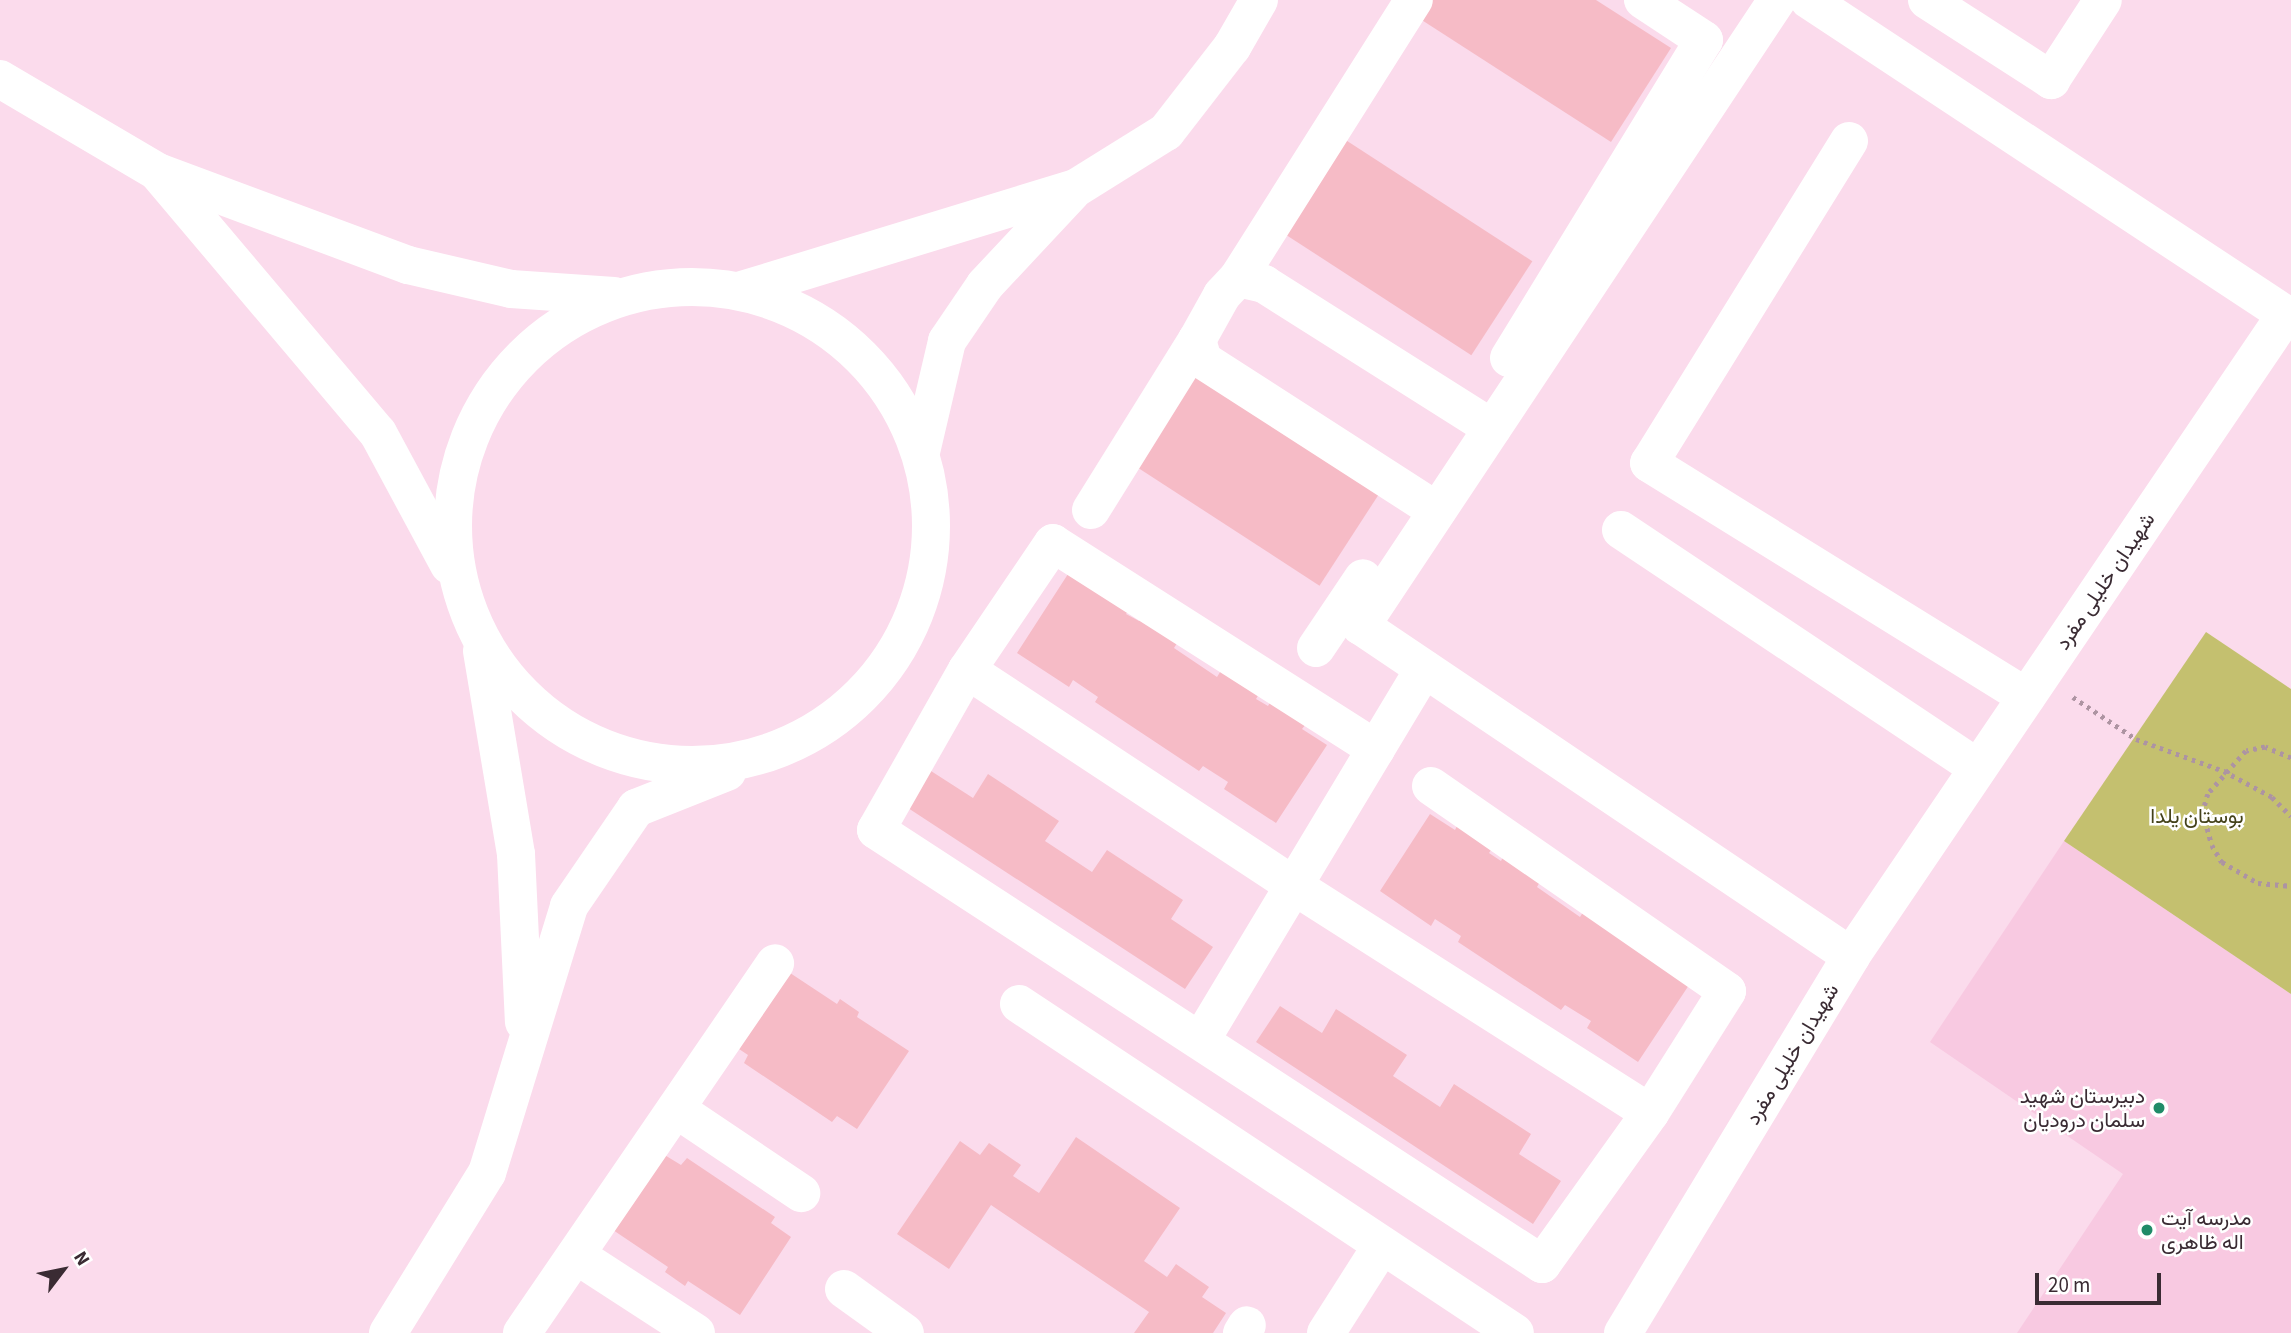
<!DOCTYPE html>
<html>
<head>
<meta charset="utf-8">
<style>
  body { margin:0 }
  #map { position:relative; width:2291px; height:1333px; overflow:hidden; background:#fbdbec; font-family:"Source Sans 3",Vazirmatn,sans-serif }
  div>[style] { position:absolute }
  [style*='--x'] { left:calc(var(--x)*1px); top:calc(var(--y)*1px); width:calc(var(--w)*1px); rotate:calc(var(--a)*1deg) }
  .built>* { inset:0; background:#f8c9e1 }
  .green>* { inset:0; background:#c4c06f }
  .building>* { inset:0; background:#f6bbc6; transform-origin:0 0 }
  .path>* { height:4.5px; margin-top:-2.25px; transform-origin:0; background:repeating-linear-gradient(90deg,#ad94a2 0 3.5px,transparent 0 8.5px) }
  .minor>* { height:38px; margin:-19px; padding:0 19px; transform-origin:19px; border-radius:19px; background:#fff }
  .minor>.ring { margin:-19px; padding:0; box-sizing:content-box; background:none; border:38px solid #fff; border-radius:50% }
  .dots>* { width:19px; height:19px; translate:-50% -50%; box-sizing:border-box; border:4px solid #fff; border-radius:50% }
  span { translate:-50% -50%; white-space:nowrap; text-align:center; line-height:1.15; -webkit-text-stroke:5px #fff; paint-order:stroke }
  .street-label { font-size:21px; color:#3a2b33 }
  .park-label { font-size:21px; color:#44421a }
  .poi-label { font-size:21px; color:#3a2b33 }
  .right { translate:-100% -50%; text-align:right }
  .left { translate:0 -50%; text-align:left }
  .north { position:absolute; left:28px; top:1235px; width:70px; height:70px; -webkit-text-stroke:5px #fff; paint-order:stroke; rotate:58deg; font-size:19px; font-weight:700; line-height:28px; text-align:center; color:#3a2b33 }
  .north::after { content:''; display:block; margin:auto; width:24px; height:32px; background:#3a2b33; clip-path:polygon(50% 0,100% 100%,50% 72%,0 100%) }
  .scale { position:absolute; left:2035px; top:1273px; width:126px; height:32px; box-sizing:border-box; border:4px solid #3a2b33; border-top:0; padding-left:9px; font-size:21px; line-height:24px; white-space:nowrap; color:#3a2b33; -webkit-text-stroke:5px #fff; paint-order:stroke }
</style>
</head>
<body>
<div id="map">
  <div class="built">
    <div style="clip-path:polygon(2064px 841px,2291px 994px,2291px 1333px,2017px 1333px,2123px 1174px,1930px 1042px)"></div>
  </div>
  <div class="green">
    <div style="clip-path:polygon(2206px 632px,2291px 689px,2291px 994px,2064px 841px)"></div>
  </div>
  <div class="building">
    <div style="clip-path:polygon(1403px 0,1596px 0,1671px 48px,1611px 142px,1400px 6px)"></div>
    <div style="left:1321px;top:124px;width:252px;height:112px;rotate:33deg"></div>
    <div style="left:1170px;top:355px;width:251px;height:112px;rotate:33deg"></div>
    <div style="clip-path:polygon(1068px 574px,1130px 608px,1126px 614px,1139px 621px,1142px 616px,1179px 640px,1174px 648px,1217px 677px,1222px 669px,1259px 694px,1256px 699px,1268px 706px,1271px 701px,1306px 724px,1302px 729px,1327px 745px,1276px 823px,1224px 789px,1228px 782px,1203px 766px,1199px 771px,1095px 702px,1098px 697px,1073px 680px,1069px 687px,1017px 653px)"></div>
    <div style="clip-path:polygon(931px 771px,973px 798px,988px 774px,1059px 821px,1045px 841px,1092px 872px,1107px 850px,1183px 900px,1171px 919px,1213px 947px,1185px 989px,908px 808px)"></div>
    <div style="clip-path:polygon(1430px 814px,1455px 830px,1458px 824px,1493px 847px,1489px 853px,1501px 861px,1504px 855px,1541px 880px,1537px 887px,1580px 917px,1585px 909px,1689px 985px,1638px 1062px,1587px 1028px,1591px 1021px,1565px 1005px,1561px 1010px,1458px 942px,1461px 936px,1435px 919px,1431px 926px,1380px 891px)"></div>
    <div style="clip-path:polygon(781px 967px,837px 1004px,840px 999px,859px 1012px,857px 1017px,909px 1051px,857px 1129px,837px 1116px,832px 1122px,744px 1063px,748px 1055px,730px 1043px)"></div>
    <div style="clip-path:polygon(1280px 1006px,1322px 1033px,1336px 1009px,1407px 1055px,1393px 1076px,1440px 1107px,1454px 1084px,1531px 1134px,1519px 1154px,1561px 1181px,1533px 1224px,1256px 1042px)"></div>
    <div style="clip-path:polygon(1076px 1137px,1180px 1208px,1144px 1261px,1167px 1277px,1176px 1264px,1209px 1287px,1202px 1297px,1226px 1313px,1213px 1333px,1134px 1333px,1149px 1312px,991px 1205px,949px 1269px,897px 1234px,960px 1141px,980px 1155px,989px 1143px,1021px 1165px,1013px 1176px,1039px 1193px)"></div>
    <div style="clip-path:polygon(663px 1154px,681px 1165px,687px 1158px,775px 1217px,771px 1223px,791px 1237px,740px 1315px,688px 1281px,685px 1286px,665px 1272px,668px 1267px,613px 1230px)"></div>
  </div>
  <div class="path">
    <div style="--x:2073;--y:697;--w:76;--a:33.7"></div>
    <div style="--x:2136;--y:739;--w:94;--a:20"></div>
    <div style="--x:2224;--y:771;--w:55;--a:28.4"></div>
    <div style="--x:2272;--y:797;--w:27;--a:45"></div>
    <div style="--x:2291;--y:758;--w:28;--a:-157"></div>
    <div style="--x:2265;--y:747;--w:19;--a:168"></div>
    <div style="--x:2246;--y:751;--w:57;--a:131.5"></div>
    <div style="--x:2208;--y:794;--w:19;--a:106"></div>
    <div style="--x:2203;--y:812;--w:34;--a:75"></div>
    <div style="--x:2212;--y:845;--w:20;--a:60"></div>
    <div style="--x:2222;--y:862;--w:42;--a:30.3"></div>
    <div style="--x:2258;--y:883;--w:33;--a:5"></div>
  </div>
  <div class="minor">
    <div style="--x:1777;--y:0;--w:752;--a:123.61"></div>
    <div style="--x:1361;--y:626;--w:591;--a:33.96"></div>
    <div style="--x:1809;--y:0;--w:577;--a:33.41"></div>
    <div style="--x:1927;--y:0;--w:148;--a:32.8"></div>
    <div style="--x:2051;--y:80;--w:95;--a:-57"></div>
    <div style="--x:0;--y:79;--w:183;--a:30.5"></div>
    <div style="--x:158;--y:172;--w:267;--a:20.4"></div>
    <div style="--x:408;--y:265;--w:106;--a:13.1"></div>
    <div style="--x:511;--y:289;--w:103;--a:3.9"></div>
    <div style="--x:1849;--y:141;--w:379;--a:121.8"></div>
    <div style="--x:1649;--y:463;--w:444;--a:31.8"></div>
    <div style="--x:159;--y:174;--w:339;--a:49.8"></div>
    <div style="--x:378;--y:433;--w:150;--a:61.7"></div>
    <div style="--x:1238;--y:278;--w:329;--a:-57.7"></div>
    <div class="ring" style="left:453px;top:287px;width:440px;height:440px"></div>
    <div style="--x:742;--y:290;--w:349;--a:-17"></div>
    <div style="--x:1076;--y:188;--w:106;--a:-31.9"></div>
    <div style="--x:1166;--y:132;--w:108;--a:-52.2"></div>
    <div style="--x:1232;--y:47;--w:54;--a:-60.1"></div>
    <div style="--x:1509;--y:358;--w:373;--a:-58.5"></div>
    <div style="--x:1704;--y:40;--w:73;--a:-146.7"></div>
    <div style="--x:921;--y:452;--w:114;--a:-76.8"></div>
    <div style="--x:947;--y:341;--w:68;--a:-55.8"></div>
    <div style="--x:985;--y:285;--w:127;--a:-46.9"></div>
    <div style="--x:1091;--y:510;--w:200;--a:-58.1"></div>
    <div style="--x:1437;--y:511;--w:278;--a:-147.2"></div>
    <div style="--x:1203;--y:360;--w:21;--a:-107"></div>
    <div style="--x:1197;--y:340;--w:51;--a:-60.9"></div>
    <div style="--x:1222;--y:295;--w:23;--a:-47"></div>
    <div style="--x:1238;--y:278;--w:27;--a:13"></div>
    <div style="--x:1264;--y:284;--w:270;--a:32.3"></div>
    <div style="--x:1621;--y:530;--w:429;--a:33.7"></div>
    <div style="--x:1316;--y:648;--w:84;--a:-56.1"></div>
    <div style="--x:482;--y:651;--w:206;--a:80.5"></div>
    <div style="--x:516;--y:854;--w:168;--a:87.3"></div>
    <div style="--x:967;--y:670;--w:392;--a:33.4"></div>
    <div style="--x:1294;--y:886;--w:422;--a:32.5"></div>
    <div style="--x:1376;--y:749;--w:383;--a:-147.5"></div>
    <div style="--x:1053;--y:543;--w:153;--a:124.1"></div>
    <div style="--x:967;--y:670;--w:184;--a:119.6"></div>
    <div style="--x:876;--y:830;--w:795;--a:33.09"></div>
    <div style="--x:1542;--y:1264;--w:186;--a:-54.4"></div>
    <div style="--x:1650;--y:1113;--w:144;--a:-57.7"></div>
    <div style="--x:1727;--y:991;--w:360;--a:-145.3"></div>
    <div style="--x:1019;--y:1004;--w:595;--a:33.56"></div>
    <div style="--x:1201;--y:1040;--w:433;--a:-59"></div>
    <div style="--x:676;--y:1109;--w:151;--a:33.9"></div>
    <div style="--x:576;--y:1255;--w:143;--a:33"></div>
    <div style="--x:844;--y:1289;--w:75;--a:35.8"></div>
    <div style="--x:388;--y:1333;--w:188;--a:-58.3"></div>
    <div style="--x:487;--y:1173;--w:279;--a:-72.9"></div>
    <div style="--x:569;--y:906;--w:119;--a:-55.6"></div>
    <div style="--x:636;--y:808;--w:98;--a:-21.6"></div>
    <div style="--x:522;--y:1333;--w:448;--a:-55.6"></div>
    <div style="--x:1242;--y:1333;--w:9;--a:-58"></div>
    <div style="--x:1326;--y:1333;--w:104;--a:-57.5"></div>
    <div style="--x:1623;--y:1333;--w:441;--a:-58.8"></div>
    <div style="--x:1851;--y:956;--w:775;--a:-55.88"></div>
  </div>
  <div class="dots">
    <div style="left:2159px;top:1108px;background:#208b68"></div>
    <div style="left:2147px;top:1230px;background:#208b68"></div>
  </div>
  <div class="street-label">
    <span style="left:2105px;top:581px;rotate:-56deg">شهیدان خلیلی مفرد</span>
    <span style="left:1792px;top:1054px;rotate:-59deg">شهیدان خلیلی مفرد</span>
  </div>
  <div class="park-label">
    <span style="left:2197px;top:816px">بوستان یلدا</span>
  </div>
  <div class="poi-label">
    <span class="right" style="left:2145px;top:1108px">دبیرستان شهید<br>سلمان درودیان</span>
    <span class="left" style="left:2161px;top:1230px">مدرسه آیت<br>اله ظاهری</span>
  </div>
  <div class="north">N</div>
  <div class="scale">20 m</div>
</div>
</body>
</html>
